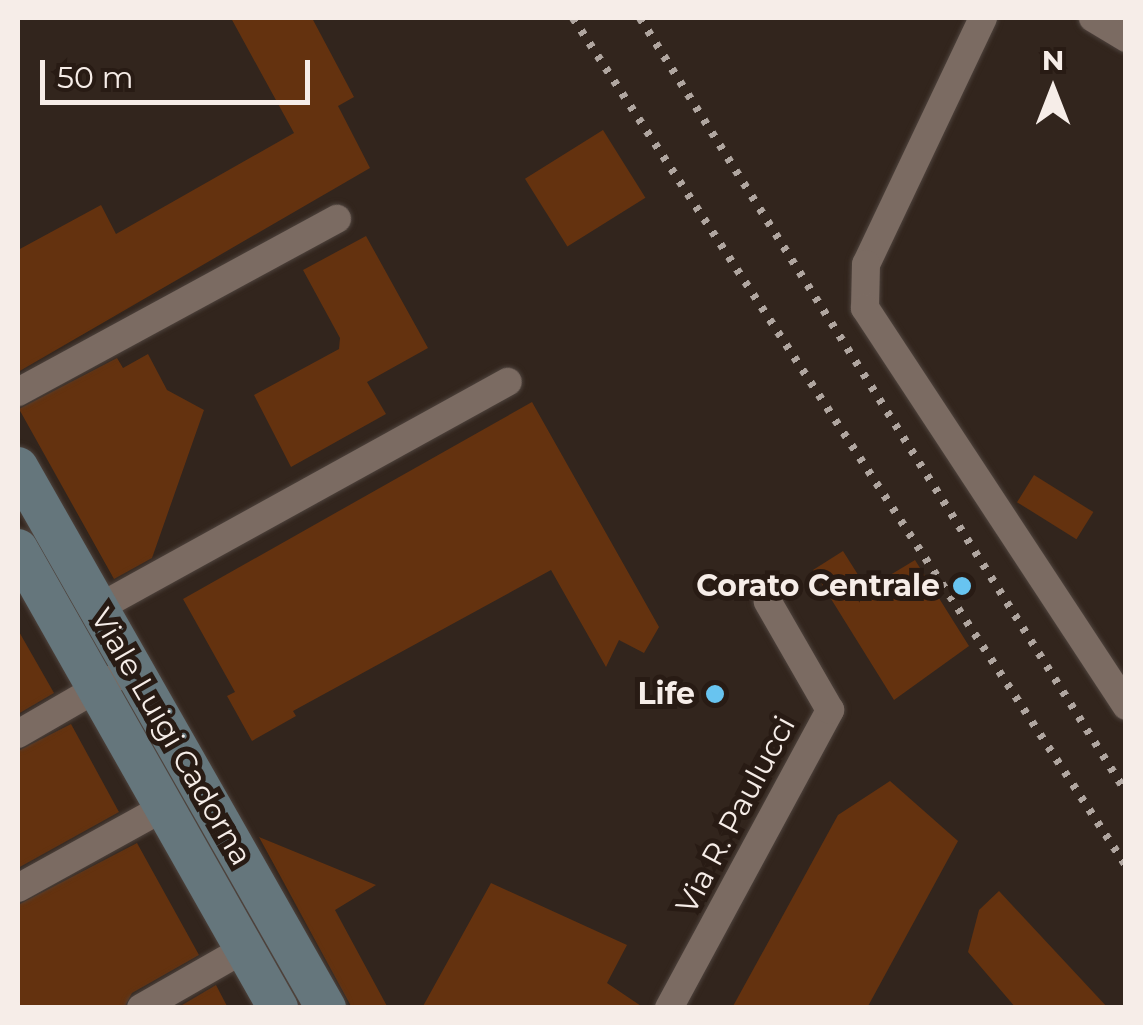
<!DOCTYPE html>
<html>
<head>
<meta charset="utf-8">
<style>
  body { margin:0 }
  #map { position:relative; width:1143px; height:1025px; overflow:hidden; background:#32251d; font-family:Montserrat,sans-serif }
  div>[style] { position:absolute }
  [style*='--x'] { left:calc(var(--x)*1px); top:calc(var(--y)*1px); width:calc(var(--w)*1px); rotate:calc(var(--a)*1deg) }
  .building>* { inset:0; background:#64320f; transform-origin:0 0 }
  .roads { filter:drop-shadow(0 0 2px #4e433d) drop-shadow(0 0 2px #4e433d) }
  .street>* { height:28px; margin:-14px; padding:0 14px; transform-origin:14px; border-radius:14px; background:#7b6b62 }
  .secondary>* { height:40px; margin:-20px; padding:0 20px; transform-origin:20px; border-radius:20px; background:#65767c }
  .rail>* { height:8px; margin-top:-4px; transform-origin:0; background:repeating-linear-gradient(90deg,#b0a6a0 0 5px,transparent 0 15px) }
  .dots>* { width:28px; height:28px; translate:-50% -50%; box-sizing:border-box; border:5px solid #281b14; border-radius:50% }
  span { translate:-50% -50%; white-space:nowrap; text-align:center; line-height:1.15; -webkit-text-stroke:10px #281b14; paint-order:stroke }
  .poi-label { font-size:30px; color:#f6ede8; font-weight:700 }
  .right { translate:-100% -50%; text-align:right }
  .street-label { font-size:30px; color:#f6ede8 }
  .frame { position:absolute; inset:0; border:20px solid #f6ede8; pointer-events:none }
  .north { position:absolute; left:1003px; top:40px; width:100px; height:100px; -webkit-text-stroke:8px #281b14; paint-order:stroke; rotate:0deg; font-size:28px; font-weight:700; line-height:40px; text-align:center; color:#f6ede8 }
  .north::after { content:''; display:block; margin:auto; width:35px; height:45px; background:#f6ede8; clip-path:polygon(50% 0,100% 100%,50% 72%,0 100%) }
  .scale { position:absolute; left:40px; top:60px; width:270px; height:45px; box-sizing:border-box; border:5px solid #f6ede8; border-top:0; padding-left:12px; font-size:30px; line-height:35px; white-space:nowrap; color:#f6ede8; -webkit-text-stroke:8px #281b14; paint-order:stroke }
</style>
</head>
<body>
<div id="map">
  <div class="building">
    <div style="clip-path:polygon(231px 18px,312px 18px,354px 97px,338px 106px,370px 168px,18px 372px,18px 250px,101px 205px,116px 234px,294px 133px)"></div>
    <div style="left:603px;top:130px;width:80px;height:92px;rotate:58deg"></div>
    <div style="clip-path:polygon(366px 236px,428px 348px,367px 382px,386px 414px,291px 467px,254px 395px,339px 349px,340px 338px,303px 270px)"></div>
    <div style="clip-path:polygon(148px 354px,167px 390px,204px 410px,152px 558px,114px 579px,19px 409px,117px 358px,123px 368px)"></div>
    <div style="clip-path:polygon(532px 402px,659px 627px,644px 653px,619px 640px,606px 667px,551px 570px,293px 711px,296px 716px,252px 741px,227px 696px,235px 692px,183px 599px)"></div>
    <div style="left:1034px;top:475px;width:70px;height:32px;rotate:32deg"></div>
    <div style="clip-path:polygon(843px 551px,867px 589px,915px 560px,969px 646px,894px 700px,813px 570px)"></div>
    <div style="clip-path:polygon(18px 630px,54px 693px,18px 714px)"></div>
    <div style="clip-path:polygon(71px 724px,119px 812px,18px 868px,18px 751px)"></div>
    <div style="clip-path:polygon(890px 781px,958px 841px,867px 1008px,732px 1008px,838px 815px)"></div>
    <div style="clip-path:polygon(259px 837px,376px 885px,335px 910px,388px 1008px,352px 1008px)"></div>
    <div style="clip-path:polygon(137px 843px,199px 955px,132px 993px,124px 1008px,18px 1008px,18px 905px)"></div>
    <div style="clip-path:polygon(491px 883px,627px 945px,607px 983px,644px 1008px,422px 1008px)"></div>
    <div style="clip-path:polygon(999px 891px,1108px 1008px,1016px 1008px,968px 952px,979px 910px)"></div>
    <div style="clip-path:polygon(216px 985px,228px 1008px,177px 1008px)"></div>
  </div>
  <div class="roads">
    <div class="street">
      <div style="--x:983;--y:18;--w:272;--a:115.4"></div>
      <div style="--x:866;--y:264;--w:44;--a:91.3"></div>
      <div style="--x:865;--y:308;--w:476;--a:56.7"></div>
      <div style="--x:1093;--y:18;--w:39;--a:31"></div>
      <div style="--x:18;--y:392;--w:363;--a:-28.5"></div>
      <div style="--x:98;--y:608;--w:468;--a:-28.9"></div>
      <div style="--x:18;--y:734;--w:132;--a:-30.1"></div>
      <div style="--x:18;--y:888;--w:166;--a:-28.9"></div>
      <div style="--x:141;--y:1008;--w:119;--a:-29.8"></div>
      <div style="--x:669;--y:1008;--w:339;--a:-61.6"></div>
      <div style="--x:830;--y:710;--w:125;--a:-119.9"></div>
    </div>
    <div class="secondary">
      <div style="--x:18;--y:467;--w:623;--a:60.35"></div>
      <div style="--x:18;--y:549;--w:528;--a:60.47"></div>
    </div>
  </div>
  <div class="rail">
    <div style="--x:573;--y:18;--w:1012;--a:56.89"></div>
    <div style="--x:640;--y:18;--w:914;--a:57.88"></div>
  </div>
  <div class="dots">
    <div style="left:962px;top:586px;background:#68c4f0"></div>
    <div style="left:715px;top:694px;background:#68c4f0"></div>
  </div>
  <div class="poi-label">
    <span class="right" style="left:940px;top:586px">Corato Centrale</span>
    <span class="right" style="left:695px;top:694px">Life</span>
  </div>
  <div class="street-label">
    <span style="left:171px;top:737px;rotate:60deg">Viale Luigi Cadorna</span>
    <span style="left:736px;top:815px;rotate:-62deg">Via R. Paulucci</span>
  </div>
  <div class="frame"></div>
  <div class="north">N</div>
  <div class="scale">50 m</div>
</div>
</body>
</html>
